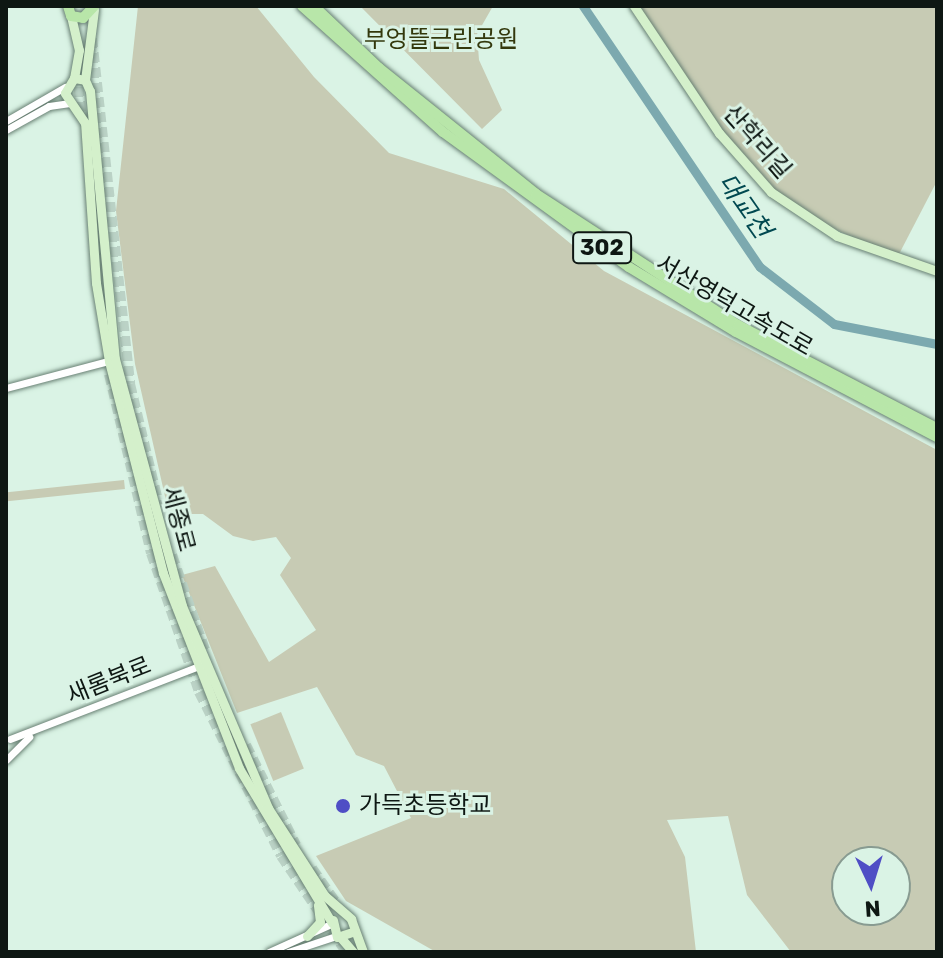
<!DOCTYPE html>
<html>
<head>
<meta charset="utf-8">
<style>
  body { margin:0 }
  #map { position:relative; width:943px; height:958px; overflow:hidden; background:#daf3e5; font-family:Rubik,"Noto Sans KR",sans-serif }
  div>[style] { position:absolute }
  [style*='--x'] { left:calc(var(--x)*1px); top:calc(var(--y)*1px); width:calc(var(--w)*1px); rotate:calc(var(--a)*1deg) }
  .green>* { inset:0; background:#c7cbb4; transform-origin:0 0 }
  .river>* { height:9px; margin:-4.5px; padding:0 4.5px; transform-origin:4.5px; border-radius:4.5px; background:#7ca9af }
  .highway-tunnel>* { height:10px; margin-top:-5px; transform-origin:0; background:repeating-linear-gradient(90deg,#bbd2c6 0 10px,transparent 0 15px) }
  .roads { filter:drop-shadow(0 0 2px #688073) drop-shadow(0 0 2px #688073) }
  .minor>* { height:7px; margin:-3.5px; padding:0 3.5px; transform-origin:3.5px; border-radius:3.5px; background:#fff }
  .major>* { height:9px; margin:-4.5px; padding:0 4.5px; transform-origin:4.5px; border-radius:4.5px; background:#d4f0cb }
  .highway>* { height:10px; margin:-5px; padding:0 5px; transform-origin:5px; border-radius:5px; background:#b8e6a9 }
  .dots>* { width:22px; height:22px; translate:-50% -50%; box-sizing:border-box; border:4px solid #daf3e5; border-radius:50% }
  span { translate:-50% -50%; white-space:nowrap; text-align:center; line-height:1.15; -webkit-text-stroke:6px #daf3e5; paint-order:stroke }
  .shield-label span { padding:2px 6px; background:#daf3e5; border:2px solid; border-radius:6px; -webkit-text-stroke-width:0 }
  .shield-label { font-size:22px; color:#0e1713; font-weight:700 }
  .park-label { font-size:24px; color:#33380c }
  .street-label { font-size:24px; color:#0e1713 }
  .poi-label { font-size:24px; color:#0e1713 }
  .left { translate:0 -50%; text-align:left }
  .water-label { font-size:26px; color:#004850; font-style:italic }
  .frame { position:absolute; inset:0; border:8px solid #0e1713; pointer-events:none }
  .north { position:absolute; left:831px; top:846px; width:80px; height:80px; box-sizing:border-box; background:#daf3e5; border:2px solid #889b91; border-radius:50%; rotate:176deg; font-size:22px; font-weight:700; line-height:32px; text-align:center; color:#0e1713 }
  .north::after { content:''; display:block; margin:auto; width:28px; height:36px; background:#4f4ec5; clip-path:polygon(50% 0,100% 100%,50% 72%,0 100%) }
</style>
</head>
<body>
<div id="map">
  <div class="green">
    <div style="clip-path:polygon(evenodd,138px 6px,256px 6px,314px 77px,389px 153px,504px 189px,604px 271px,937px 450px,937px 952px,791px 952px,747px 895px,728px 816px,667px 820px,685px 857px,696px 952px,436px 952px,346px 901px,316px 856px,411px 818px,384px 766px,356px 755px,317px 687px,237px 713px,182px 575px,215px 566px,269px 662px,316px 630px,280px 575px,291px 558px,276px 537px,253px 541px,233px 536px,203px 514px,169px 514px,135px 364px,116px 211px,138px 6px,895px 862px,895px 910px,847px 910px,847px 862px,895px 862px)"></div>
    <div style="clip-path:polygon(360px 6px,493px 6px,477px 34px,479px 60px,502px 110px,482px 129px)"></div>
    <div style="clip-path:polygon(637px 6px,937px 6px,937px 181px,897px 258px,794px 210px,739px 160px)"></div>
    <div style="left:124px;top:480px;width:9px;height:130px;rotate:84deg"></div>
    <div style="left:281px;top:712px;width:61px;height:33px;rotate:68deg"></div>
  </div>
  <div class="river">
    <div style="--x:583;--y:6;--w:315;--a:55.9"></div>
    <div style="--x:760;--y:267;--w:93;--a:37.6"></div>
    <div style="--x:834;--y:324;--w:105;--a:11"></div>
  </div>
  <div class="highway-tunnel">
    <div style="--x:92;--y:38;--w:348;--a:83.7"></div>
    <div style="--x:130;--y:384;--w:124;--a:76.5"></div>
    <div style="--x:77;--y:72;--w:48;--a:84.1"></div>
    <div style="--x:109;--y:374;--w:184;--a:76.8"></div>
    <div style="--x:151;--y:553;--w:147;--a:70.9"></div>
    <div style="--x:199;--y:692;--w:183;--a:63.4"></div>
    <div style="--x:281;--y:856;--w:116;--a:55.9"></div>
    <div style="--x:172;--y:555;--w:101;--a:70.8"></div>
    <div style="--x:246;--y:745;--w:112;--a:63.4"></div>
    <div style="--x:312;--y:868;--w:44;--a:55.2"></div>
  </div>
  <div class="roads">
    <div class="minor">
      <div style="--x:6;--y:121;--w:68;--a:-30"></div>
      <div style="--x:6;--y:130;--w:49;--a:-29.2"></div>
      <div style="--x:49;--y:106;--w:21;--a:-8"></div>
      <div style="--x:6;--y:388;--w:110;--a:-14.8"></div>
      <div style="--x:10;--y:739;--w:206;--a:-21.1"></div>
      <div style="--x:6;--y:760;--w:33;--a:-45"></div>
      <div style="--x:269;--y:952;--w:68;--a:-24.3"></div>
      <div style="--x:288;--y:952;--w:51;--a:-18.4"></div>
    </div>
    <div class="major">
      <div style="--x:634;--y:6;--w:153;--a:56.2"></div>
      <div style="--x:719;--y:133;--w:79;--a:48.6"></div>
      <div style="--x:771;--y:192;--w:79;--a:33.7"></div>
      <div style="--x:837;--y:236;--w:106;--a:19.3"></div>
      <div style="--x:71;--y:16;--w:35;--a:77"></div>
      <div style="--x:79;--y:50;--w:28;--a:100"></div>
      <div style="--x:85;--y:80;--w:71;--a:-82.7"></div>
      <div style="--x:333;--y:920;--w:17;--a:77"></div>
      <div style="--x:337;--y:937;--w:16;--a:-18"></div>
      <div style="--x:332;--y:923;--w:181;--a:-121"></div>
      <div style="--x:239;--y:768;--w:209;--a:-111.3"></div>
      <div style="--x:163;--y:573;--w:219;--a:-104.3"></div>
      <div style="--x:109;--y:361;--w:79;--a:-99.5"></div>
      <div style="--x:96;--y:283;--w:160;--a:-93.9"></div>
      <div style="--x:85;--y:123;--w:36;--a:-124"></div>
      <div style="--x:65;--y:93;--w:17;--a:-59"></div>
      <div style="--x:74;--y:78;--w:11;--a:10"></div>
      <div style="--x:85;--y:80;--w:12;--a:66"></div>
      <div style="--x:90;--y:91;--w:269;--a:84.7"></div>
      <div style="--x:115;--y:359;--w:256;--a:74.8"></div>
      <div style="--x:182;--y:606;--w:220;--a:66.9"></div>
      <div style="--x:268;--y:808;--w:105;--a:57.1"></div>
      <div style="--x:325;--y:896;--w:35;--a:41"></div>
      <div style="--x:351;--y:919;--w:35;--a:70"></div>
      <div style="--x:307;--y:936;--w:19;--a:-47"></div>
      <div style="--x:320;--y:922;--w:17;--a:-97"></div>
      <div style="--x:341;--y:938;--w:18;--a:49"></div>
    </div>
    <div class="highway">
      <div style="--x:68;--y:6;--w:10;--a:73"></div>
      <div style="--x:71;--y:16;--w:12;--a:9"></div>
      <div style="--x:83;--y:18;--w:16;--a:-47"></div>
      <div style="--x:302;--y:6;--w:189;--a:41.8"></div>
      <div style="--x:443;--y:132;--w:230;--a:36"></div>
      <div style="--x:629;--y:267;--w:125;--a:31.3"></div>
      <div style="--x:736;--y:332;--w:227;--a:27.6"></div>
      <div style="--x:314;--y:6;--w:90;--a:43.6"></div>
      <div style="--x:379;--y:68;--w:201;--a:38.7"></div>
      <div style="--x:536;--y:194;--w:241;--a:33"></div>
      <div style="--x:738;--y:325;--w:224;--a:27.4"></div>
    </div>
  </div>
  <div class="dots">
    <div style="left:343px;top:806px;background:#4f4ec5"></div>
  </div>
  <div class="shield-label">
    <span style="left:602px;top:248px">302</span>
  </div>
  <div class="park-label">
    <span style="left:441px;top:40px">부엉뜰근린공원</span>
  </div>
  <div class="street-label">
    <span style="left:757px;top:142px;rotate:49deg">산학리길</span>
    <span style="left:734px;top:306px;rotate:30deg">서산영덕고속도로</span>
    <span style="left:178px;top:519px;rotate:75deg">세종로</span>
    <span style="left:109px;top:681px;rotate:-22deg">새롬북로</span>
  </div>
  <div class="poi-label">
    <span class="left" style="left:359px;top:806px">가득초등학교</span>
  </div>
  <div class="water-label">
    <span style="left:744px;top:206px;rotate:55deg">대교천</span>
  </div>
  <div class="frame"></div>
  <div class="north">N</div>
</div>
</body>
</html>
